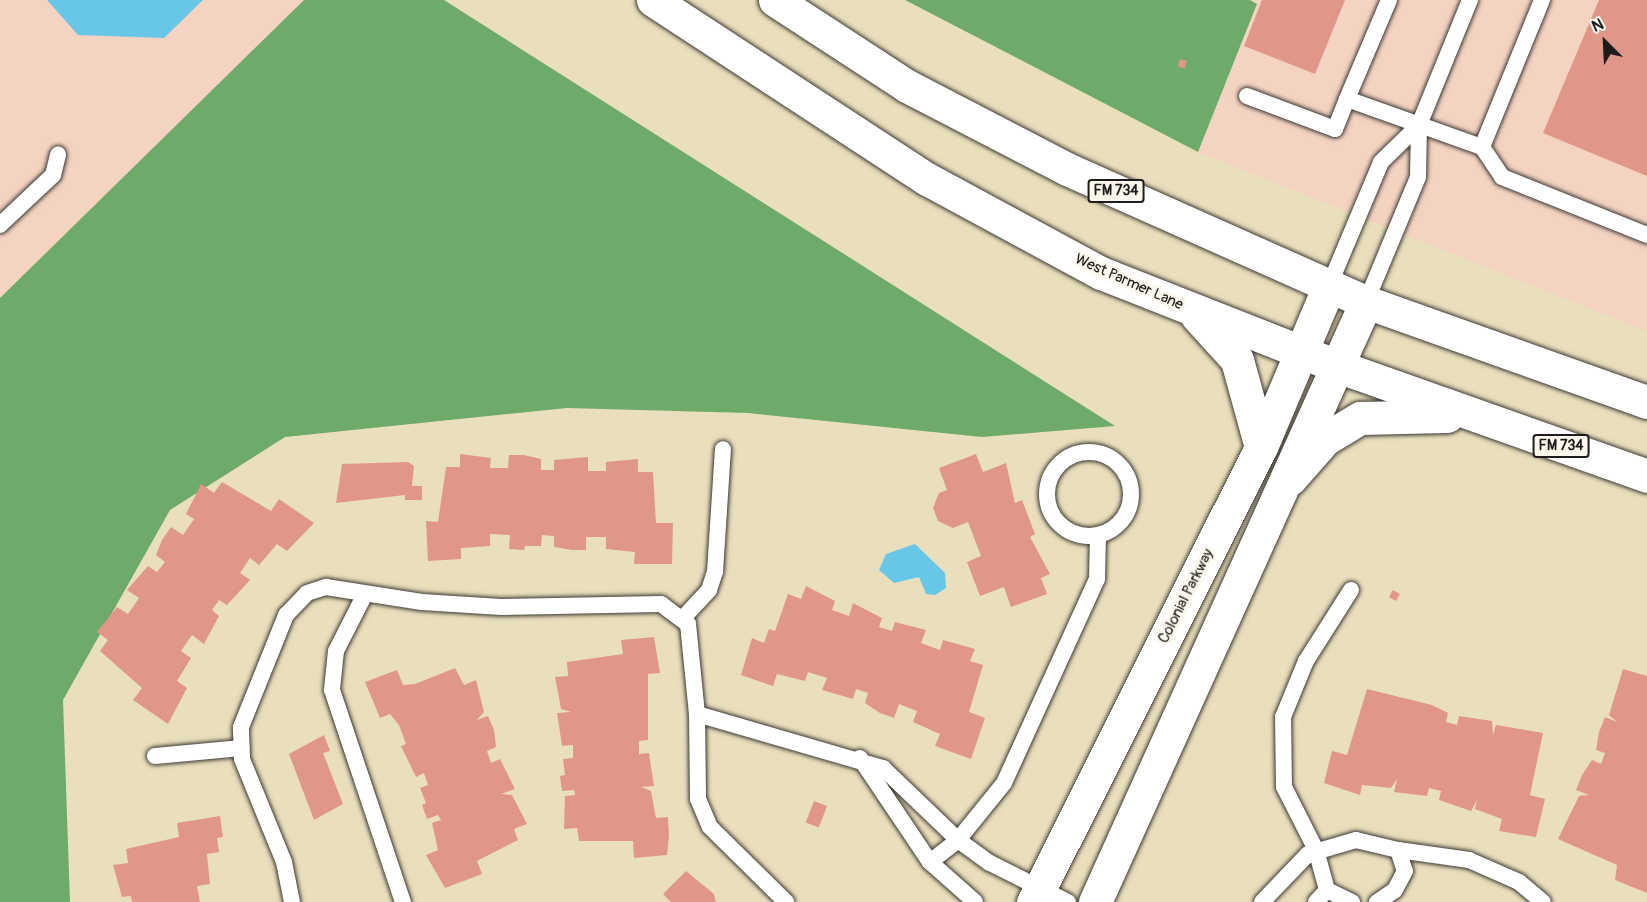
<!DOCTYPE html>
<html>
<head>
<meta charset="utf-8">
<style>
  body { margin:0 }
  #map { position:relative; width:1647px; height:902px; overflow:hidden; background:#eadfbc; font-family:Pangolin,sans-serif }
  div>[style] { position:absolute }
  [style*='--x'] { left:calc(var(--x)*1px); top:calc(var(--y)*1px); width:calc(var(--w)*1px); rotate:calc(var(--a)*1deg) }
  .built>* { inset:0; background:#f5d3c1 }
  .forest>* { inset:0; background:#6eaa6a }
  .water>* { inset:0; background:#68c6e6 }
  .building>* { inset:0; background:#e1968a; transform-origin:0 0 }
  .roads { filter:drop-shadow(0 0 2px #3b3934) drop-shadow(0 0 2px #3b3934) }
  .lane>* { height:16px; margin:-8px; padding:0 8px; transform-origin:8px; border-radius:8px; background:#fff }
  .lane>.ring { margin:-8px; padding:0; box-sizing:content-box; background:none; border:16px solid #fff; border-radius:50% }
  .secondary>* { height:33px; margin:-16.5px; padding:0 16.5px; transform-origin:16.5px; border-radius:16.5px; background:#fff }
  .primary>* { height:33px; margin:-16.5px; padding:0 16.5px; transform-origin:16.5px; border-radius:16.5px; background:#fff }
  span { translate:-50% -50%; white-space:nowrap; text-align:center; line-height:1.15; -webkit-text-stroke:6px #fbf7ec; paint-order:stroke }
  .shield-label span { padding:2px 4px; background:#fbf7ec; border:2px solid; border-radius:4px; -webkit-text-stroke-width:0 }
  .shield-label { font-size:14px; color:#1c1c1c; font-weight:700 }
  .street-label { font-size:15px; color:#1c1c1c }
  .north { position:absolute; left:1575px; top:12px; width:60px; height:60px; -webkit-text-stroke:4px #fbf7ec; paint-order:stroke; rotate:336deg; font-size:16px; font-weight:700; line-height:24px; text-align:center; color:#1c1c1c }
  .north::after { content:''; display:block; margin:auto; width:21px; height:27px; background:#1c1c1c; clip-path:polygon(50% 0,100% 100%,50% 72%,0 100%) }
</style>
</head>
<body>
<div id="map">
  <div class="built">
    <div style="clip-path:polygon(0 0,304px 0,0 298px)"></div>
    <div style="clip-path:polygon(1259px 0,1647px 0,1647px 331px,1198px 152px)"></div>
  </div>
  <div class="forest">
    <div style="clip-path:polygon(304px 0,444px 0,1115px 426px,982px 437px,748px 413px,567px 408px,285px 437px,170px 510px,63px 700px,70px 902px,0 902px,0 298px)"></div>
    <div style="clip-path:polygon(905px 0,1250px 0,1257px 4px,1198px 152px)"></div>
  </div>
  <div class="water">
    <div style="clip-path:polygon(47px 0,203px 0,164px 38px,78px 35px)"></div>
    <div style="clip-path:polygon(915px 544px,945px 573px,946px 588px,935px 595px,926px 594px,919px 577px,894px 583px,879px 570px,886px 554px)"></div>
  </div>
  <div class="building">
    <div style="clip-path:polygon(1262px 0,1345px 0,1315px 74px,1244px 46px)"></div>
    <div style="clip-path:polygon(1599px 0,1647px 0,1647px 176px,1543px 133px)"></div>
    <div style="left:1180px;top:59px;width:7px;height:8px;rotate:16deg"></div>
    <div style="clip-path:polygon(460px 454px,491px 458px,490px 468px,508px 468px,509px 455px,524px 455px,541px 459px,541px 470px,554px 470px,554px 460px,588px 457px,588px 471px,606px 471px,606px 462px,638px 459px,638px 472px,653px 472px,656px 523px,673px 523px,672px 564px,634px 564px,635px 552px,606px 549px,606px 537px,586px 537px,586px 550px,572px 550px,554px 547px,554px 536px,542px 535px,541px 546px,525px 546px,524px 550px,509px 549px,510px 535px,490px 534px,490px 546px,461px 548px,461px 559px,428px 561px,426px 521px,438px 522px,446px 467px,460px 467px)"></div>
    <div style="clip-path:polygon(976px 454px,983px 472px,1006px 463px,1015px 503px,1022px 500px,1035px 534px,1030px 537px,1050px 574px,1041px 578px,1047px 594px,1011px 607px,1004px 587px,980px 596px,967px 562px,981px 556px,968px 522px,953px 528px,938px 521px,933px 508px,939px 493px,947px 490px,939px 468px)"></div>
    <div style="clip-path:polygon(408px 462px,414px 466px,412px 486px,422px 486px,422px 500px,405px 500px,405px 495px,336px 503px,342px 464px)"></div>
    <div style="clip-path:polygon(222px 482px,271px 511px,279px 499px,314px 523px,287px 551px,277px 544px,259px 565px,250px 558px,240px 573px,250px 580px,227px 605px,219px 600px,212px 610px,219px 616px,204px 644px,192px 635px,181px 651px,191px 658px,177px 681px,187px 688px,168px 724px,133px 700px,142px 688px,100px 651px,108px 640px,97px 632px,117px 607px,128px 614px,139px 598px,127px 590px,148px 566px,157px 572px,165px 562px,156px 555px,162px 540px,171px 527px,183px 535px,194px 519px,186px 514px,201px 484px,214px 493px)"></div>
    <div style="clip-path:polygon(806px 586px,835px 601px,832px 610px,849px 616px,853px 603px,882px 618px,879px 627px,892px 631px,895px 622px,926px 630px,921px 643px,940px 650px,943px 640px,975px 649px,970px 661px,983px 665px,969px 712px,985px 718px,971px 759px,935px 746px,940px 734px,913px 722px,917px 711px,899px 704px,894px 718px,880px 713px,865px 703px,868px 693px,856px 689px,853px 699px,822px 690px,827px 678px,808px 672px,805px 681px,777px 674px,773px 686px,741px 675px,752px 638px,764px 643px,769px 629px,775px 631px,788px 594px,801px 599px)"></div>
    <div style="left:1393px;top:590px;width:8px;height:8px;rotate:30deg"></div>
    <div style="clip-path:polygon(654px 637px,660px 673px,648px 674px,648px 740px,639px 741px,639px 754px,649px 753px,654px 786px,641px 787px,651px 791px,656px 818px,668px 817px,669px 836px,667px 855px,634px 858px,633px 841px,579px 841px,577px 828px,564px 829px,565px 796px,575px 795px,574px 790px,562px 791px,560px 776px,565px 775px,563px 759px,573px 758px,573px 745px,562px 746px,557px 713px,571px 712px,561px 709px,555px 677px,568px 676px,567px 662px,623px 654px,621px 640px)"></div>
    <div style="clip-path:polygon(455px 668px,464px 685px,476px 680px,484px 712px,477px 720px,488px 716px,494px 730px,496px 747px,487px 751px,491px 763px,500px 759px,515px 789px,501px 794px,512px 795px,527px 824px,514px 829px,518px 840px,477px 861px,482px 874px,445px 888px,426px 855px,438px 850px,432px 823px,441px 820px,438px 815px,427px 819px,422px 805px,426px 803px,420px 788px,428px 785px,424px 773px,416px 777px,401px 746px,406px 744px,399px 725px,390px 714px,380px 718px,365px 682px,397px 670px,403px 685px,415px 684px)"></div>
    <div style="clip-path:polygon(1623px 669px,1647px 676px,1647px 893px,1615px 880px,1617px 865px,1558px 839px,1579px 796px,1589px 795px,1576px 790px,1582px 775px,1592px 760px,1601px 764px,1605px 753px,1596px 750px,1599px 732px,1605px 717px,1617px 722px,1609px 715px)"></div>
    <div style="clip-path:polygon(1367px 689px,1432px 705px,1448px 713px,1446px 722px,1457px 725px,1459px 716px,1492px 721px,1493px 735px,1496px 725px,1543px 733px,1530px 795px,1545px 799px,1536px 837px,1499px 831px,1502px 819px,1475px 809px,1477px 800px,1471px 811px,1439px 800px,1441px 791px,1429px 788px,1427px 796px,1394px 792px,1397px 779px,1391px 788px,1362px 785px,1360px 795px,1324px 783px,1332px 751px,1347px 755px)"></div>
    <div style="clip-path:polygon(324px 735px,330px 751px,323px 753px,343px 804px,314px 820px,289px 754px)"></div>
    <div style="left:814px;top:801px;width:14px;height:23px;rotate:21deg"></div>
    <div style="clip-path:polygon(220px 816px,223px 837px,217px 838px,219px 852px,207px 854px,210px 884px,197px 886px,200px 902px,132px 902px,131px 896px,122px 897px,113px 865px,128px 863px,126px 849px,179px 837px,177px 823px)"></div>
    <div style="clip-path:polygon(686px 871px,714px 894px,716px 902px,671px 902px,663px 894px)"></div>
  </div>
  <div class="roads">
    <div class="lane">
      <div style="--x:1389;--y:0;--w:108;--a:113"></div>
      <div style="--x:1347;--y:99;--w:143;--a:19.6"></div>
      <div style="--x:1482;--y:147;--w:36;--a:56"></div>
      <div style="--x:1502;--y:177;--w:156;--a:21.8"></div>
      <div style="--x:1247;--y:96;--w:94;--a:20.6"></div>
      <div style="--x:1335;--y:129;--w:32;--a:-68"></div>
      <div style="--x:1482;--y:147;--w:159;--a:-67.8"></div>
      <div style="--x:0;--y:225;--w:73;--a:-43.3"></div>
      <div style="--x:53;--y:175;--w:21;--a:-76"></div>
      <div style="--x:1329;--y:286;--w:134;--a:-67.2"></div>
      <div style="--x:1381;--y:162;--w:53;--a:-44.2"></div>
      <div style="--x:1366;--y:302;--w:135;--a:-67.4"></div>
      <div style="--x:1418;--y:177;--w:52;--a:-88.9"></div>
      <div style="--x:1419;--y:125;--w:135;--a:-67.8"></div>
      <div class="ring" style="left:1047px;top:452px;width:68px;height:68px"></div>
      <div style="--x:365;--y:594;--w:64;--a:117"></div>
      <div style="--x:336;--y:651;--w:39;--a:96"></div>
      <div style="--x:332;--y:690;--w:224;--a:71.5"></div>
      <div style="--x:683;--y:618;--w:38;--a:-47"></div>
      <div style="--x:709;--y:590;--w:19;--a:-72"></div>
      <div style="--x:715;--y:572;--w:123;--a:-86.3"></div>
      <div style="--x:697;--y:714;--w:85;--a:89.3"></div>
      <div style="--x:698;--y:799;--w:30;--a:67"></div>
      <div style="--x:710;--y:827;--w:107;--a:44.6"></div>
      <div style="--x:155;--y:756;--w:87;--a:-5.3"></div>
      <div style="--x:860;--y:758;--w:125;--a:56.1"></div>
      <div style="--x:930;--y:862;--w:60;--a:41.6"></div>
      <div style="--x:1398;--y:850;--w:72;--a:8"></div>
      <div style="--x:1469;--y:860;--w:55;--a:23.7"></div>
      <div style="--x:1519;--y:882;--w:31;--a:40"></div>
      <div style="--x:930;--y:862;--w:36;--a:-38"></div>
      <div style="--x:958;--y:840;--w:73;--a:-51.1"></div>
      <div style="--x:1004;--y:783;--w:224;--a:-65.5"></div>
      <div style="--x:1097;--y:579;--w:44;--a:-88.7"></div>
      <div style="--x:1327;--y:890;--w:41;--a:-105.4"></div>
      <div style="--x:1316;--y:850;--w:71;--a:-116.9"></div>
      <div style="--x:1284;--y:787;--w:70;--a:-90.8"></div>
      <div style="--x:1283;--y:717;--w:61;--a:-67.7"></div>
      <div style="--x:1306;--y:661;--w:84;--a:-57.6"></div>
      <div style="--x:292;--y:902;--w:41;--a:-101.3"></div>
      <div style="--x:284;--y:862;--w:111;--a:-112.2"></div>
      <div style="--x:242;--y:759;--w:32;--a:-92"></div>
      <div style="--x:241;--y:727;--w:121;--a:-68.1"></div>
      <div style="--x:286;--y:615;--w:30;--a:-46"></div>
      <div style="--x:307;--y:593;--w:20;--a:-18"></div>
      <div style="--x:326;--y:587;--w:97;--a:8.9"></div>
      <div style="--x:422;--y:602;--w:79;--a:3.6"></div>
      <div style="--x:501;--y:607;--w:160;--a:-1.1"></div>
      <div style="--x:661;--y:604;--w:34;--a:37"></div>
      <div style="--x:688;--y:624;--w:90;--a:84.3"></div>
      <div style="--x:697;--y:714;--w:194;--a:16.2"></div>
      <div style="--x:883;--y:768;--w:104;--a:43.8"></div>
      <div style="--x:958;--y:840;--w:39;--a:36"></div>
      <div style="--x:990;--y:863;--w:87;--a:26.6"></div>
      <div style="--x:1262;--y:902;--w:66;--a:-46.2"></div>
      <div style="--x:1308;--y:854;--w:50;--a:-16.3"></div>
      <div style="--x:1356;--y:840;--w:43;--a:13.4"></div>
      <div style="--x:1398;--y:850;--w:22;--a:72"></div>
      <div style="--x:1405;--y:871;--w:21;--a:118"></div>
      <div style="--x:1395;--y:890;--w:22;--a:146"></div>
      <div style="--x:1316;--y:902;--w:16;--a:-47"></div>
      <div style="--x:1327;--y:890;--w:28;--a:26"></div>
    </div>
    <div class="secondary">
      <div style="--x:1033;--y:902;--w:509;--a:-63.38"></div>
      <div style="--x:1261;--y:447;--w:175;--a:-67.1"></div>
      <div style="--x:1095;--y:902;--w:658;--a:-65.69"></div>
    </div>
    <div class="primary">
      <div style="--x:653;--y:0;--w:327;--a:33.2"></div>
      <div style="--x:927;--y:179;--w:198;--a:28.4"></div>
      <div style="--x:1101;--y:273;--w:254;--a:21.5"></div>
      <div style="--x:1337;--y:366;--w:329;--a:19.5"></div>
      <div style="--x:775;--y:0;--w:158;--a:33.1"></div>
      <div style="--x:907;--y:86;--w:180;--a:27.4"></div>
      <div style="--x:1067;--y:169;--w:327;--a:24"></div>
      <div style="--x:1366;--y:302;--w:298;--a:19.6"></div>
      <div style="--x:1197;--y:316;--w:59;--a:47.7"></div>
      <div style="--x:1237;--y:360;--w:90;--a:74.6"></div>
      <div style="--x:1290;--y:479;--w:53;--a:-48.8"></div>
      <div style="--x:1325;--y:439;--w:41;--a:-31"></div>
      <div style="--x:1360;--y:418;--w:87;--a:-1.3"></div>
    </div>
  </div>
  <div class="shield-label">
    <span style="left:1116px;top:191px">FM 734</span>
    <span style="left:1561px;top:446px">FM 734</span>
  </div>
  <div class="street-label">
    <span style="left:1129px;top:282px;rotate:24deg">West Parmer Lane</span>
    <span style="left:1186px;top:596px;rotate:-63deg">Colonial Parkway</span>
  </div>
  <div class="north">N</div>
</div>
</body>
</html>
